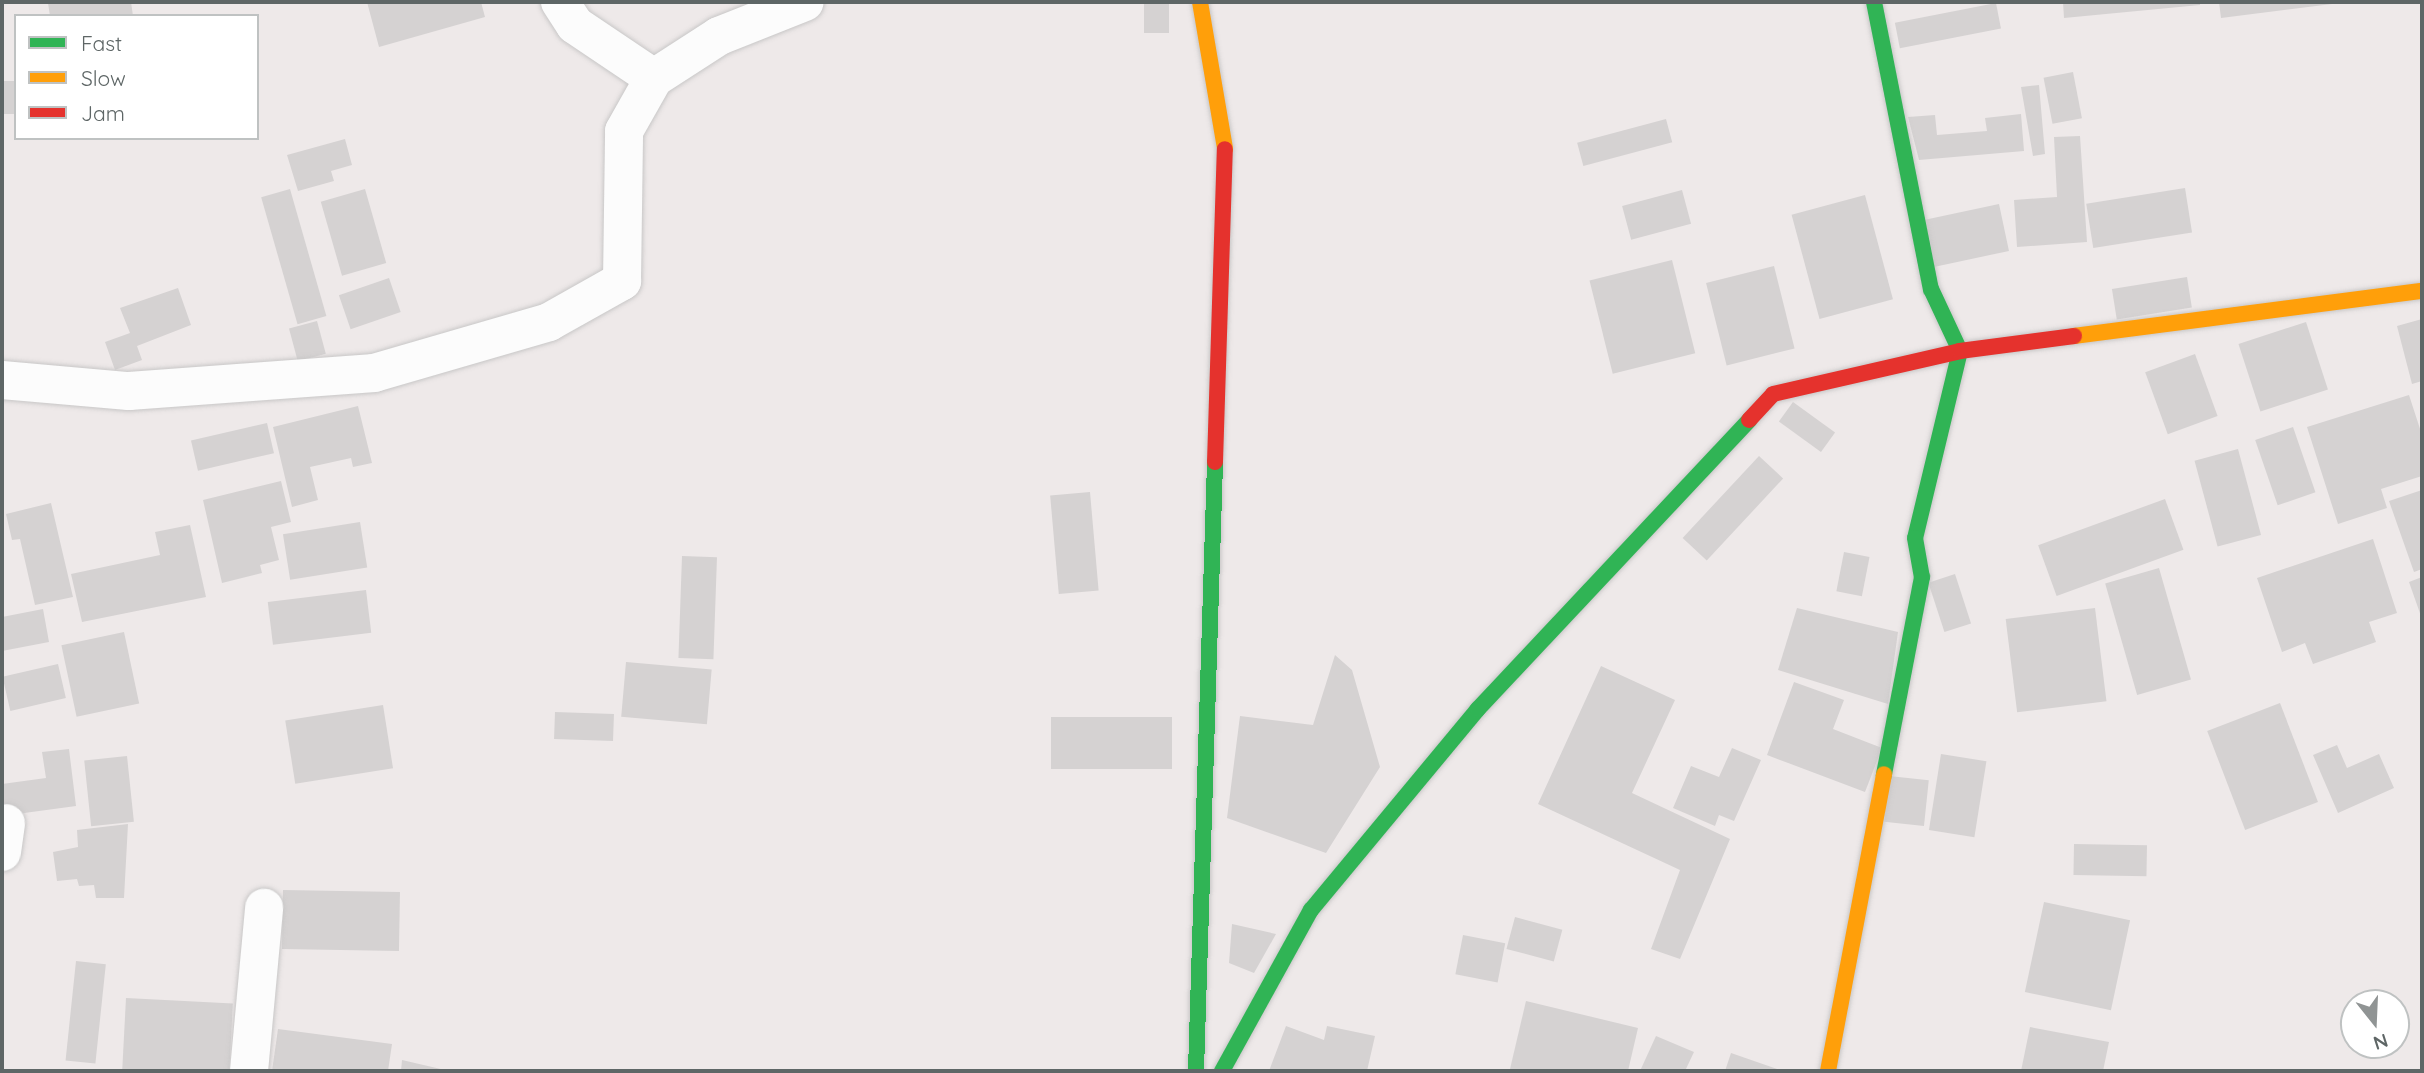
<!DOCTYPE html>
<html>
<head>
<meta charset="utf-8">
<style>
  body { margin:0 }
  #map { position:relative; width:2424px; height:1073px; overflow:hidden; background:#eee9e9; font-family:Quicksand,sans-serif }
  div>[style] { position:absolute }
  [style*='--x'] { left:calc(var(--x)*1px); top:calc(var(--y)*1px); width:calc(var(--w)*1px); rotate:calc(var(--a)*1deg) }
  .building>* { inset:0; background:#d5d2d2; transform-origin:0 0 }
  .roads { filter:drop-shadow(0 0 2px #c8c7c7) drop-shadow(0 0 2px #c8c7c7) }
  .street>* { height:38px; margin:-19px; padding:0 19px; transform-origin:19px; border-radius:19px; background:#fcfcfc }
  .fast>* { height:16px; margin:-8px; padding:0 8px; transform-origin:8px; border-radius:8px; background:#30b455 }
  .slow>* { height:16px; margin:-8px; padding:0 8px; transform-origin:8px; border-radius:8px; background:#ff9f0a }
  .jam>* { height:16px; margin:-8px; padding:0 8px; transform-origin:8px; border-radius:8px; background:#e5322d }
  span { translate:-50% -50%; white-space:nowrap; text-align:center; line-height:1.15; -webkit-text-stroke:7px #fff; paint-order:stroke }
  .frame { position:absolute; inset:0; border:4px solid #5e6666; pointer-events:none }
  .legend { position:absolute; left:14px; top:14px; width:245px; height:126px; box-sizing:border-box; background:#fff; border:2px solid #bfc2c2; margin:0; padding:9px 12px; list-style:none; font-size:21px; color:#5e6666 }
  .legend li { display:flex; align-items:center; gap:14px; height:35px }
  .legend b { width:35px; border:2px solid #bfc2c2 }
  .north { position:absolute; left:2340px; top:989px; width:70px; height:70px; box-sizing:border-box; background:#fff; border:2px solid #bfc2c2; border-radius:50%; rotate:162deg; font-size:19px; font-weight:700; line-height:28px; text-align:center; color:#5e6666 }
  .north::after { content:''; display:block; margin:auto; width:24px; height:32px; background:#909494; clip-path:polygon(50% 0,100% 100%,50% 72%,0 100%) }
</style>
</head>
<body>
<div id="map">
  <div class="building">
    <div style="clip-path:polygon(58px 2px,131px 2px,133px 16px,50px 16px,48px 3px)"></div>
    <div style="clip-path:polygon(367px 2px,481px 2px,485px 17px,379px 47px)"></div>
    <div style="left:1144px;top:2px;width:25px;height:31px"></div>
    <div style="clip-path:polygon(2063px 2px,2200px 2px,2200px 5px,2064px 18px)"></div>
    <div style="clip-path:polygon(2219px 2px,2340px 2px,2340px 3px,2221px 18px)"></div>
    <div style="left:1996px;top:3px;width:26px;height:103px;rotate:79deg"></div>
    <div style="left:2073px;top:72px;width:47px;height:30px;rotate:79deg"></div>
    <div style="left:2px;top:81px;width:14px;height:33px"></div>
    <div style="clip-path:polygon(2039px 85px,2045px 154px,2033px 156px,2021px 87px)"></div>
    <div style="clip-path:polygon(2021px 114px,2024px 151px,1919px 160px,1908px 117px,1935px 115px,1937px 135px,1987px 131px,1985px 118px)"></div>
    <div style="left:1666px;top:119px;width:24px;height:92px;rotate:75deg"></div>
    <div style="clip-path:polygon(2080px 136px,2087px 242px,2017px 247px,2014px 200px,2057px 197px,2054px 137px)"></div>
    <div style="clip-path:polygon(345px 139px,352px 165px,331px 171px,334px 181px,298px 191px,287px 155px)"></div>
    <div style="left:2185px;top:188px;width:45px;height:100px;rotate:81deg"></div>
    <div style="left:290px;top:189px;width:132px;height:30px;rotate:74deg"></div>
    <div style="left:365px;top:189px;width:77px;height:46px;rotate:74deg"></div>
    <div style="left:1682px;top:190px;width:35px;height:62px;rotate:75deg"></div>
    <div style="left:1865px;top:195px;width:108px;height:76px;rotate:75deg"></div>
    <div style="left:1999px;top:204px;width:48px;height:78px;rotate:78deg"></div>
    <div style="left:1672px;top:260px;width:96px;height:85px;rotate:76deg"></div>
    <div style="left:1774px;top:266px;width:85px;height:70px;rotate:76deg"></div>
    <div style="left:2187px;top:277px;width:31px;height:76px;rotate:81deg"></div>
    <div style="left:389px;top:278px;width:36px;height:53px;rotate:71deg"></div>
    <div style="clip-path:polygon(178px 288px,191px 325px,137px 346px,142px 360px,115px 370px,105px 342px,130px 333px,120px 308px)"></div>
    <div style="clip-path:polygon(2422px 319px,2422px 381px,2412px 384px,2397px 326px)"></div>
    <div style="left:317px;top:321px;width:34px;height:29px;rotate:75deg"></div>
    <div style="left:2306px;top:322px;width:71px;height:71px;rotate:72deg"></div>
    <div style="left:2195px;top:354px;width:66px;height:53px;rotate:70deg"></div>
    <div style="clip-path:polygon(2409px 395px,2422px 435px,2422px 476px,2381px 489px,2387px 508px,2338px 524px,2307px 427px)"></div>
    <div style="left:1793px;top:402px;width:52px;height:24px;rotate:36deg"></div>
    <div style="clip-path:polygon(358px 406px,372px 463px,353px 467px,351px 458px,310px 467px,318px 500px,292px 507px,273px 427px)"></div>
    <div style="left:267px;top:423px;width:31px;height:78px;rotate:77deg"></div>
    <div style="left:2293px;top:427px;width:69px;height:40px;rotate:71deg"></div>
    <div style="left:2238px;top:449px;width:89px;height:45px;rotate:75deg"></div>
    <div style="left:1759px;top:456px;width:33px;height:112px;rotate:43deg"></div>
    <div style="clip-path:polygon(281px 481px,291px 522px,271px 527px,279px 560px,260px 565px,262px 573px,222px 583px,203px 500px)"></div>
    <div style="clip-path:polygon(2422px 490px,2422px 569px,2414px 572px,2389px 501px)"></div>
    <div style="left:1090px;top:492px;width:99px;height:40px;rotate:85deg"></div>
    <div style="left:2165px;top:499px;width:54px;height:135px;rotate:70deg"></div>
    <div style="clip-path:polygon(51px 503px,73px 597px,35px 605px,20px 539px,12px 540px,6px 514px)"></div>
    <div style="left:360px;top:522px;width:46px;height:78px;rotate:81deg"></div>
    <div style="clip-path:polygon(190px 525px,206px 597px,82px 622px,71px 574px,160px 555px,155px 532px)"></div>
    <div style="clip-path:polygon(2373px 539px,2397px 613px,2369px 622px,2376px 642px,2313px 664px,2305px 643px,2282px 652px,2257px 578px)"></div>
    <div style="left:1844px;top:552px;width:26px;height:40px;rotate:11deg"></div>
    <div style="left:682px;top:556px;width:35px;height:102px;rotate:2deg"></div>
    <div style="left:2159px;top:568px;width:116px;height:56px;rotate:74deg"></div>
    <div style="left:1955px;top:574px;width:52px;height:28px;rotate:72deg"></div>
    <div style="clip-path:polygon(2422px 577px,2422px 619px,2409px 582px)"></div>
    <div style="left:366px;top:590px;width:43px;height:99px;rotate:83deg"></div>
    <div style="clip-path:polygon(1797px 608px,1898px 632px,1888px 704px,1778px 670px)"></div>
    <div style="left:2095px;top:608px;width:94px;height:90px;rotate:83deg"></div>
    <div style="clip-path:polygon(43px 609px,49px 642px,2px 651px,2px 617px)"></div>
    <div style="left:124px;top:632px;width:73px;height:64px;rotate:78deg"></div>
    <div style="clip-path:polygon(1335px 655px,1352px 670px,1380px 767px,1326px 853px,1227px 818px,1240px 716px,1313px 725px)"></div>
    <div style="left:626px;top:662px;width:86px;height:55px;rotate:5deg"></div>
    <div style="left:58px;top:664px;width:35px;height:57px;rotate:77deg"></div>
    <div style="clip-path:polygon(1601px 666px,1675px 700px,1632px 793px,1730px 839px,1680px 959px,1651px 949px,1680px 870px,1538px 804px)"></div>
    <div style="clip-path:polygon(1794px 682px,1844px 700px,1833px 729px,1882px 748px,1865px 792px,1767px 755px)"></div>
    <div style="left:2280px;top:703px;width:106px;height:78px;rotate:69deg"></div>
    <div style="left:383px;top:705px;width:64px;height:99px;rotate:81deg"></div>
    <div style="left:555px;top:712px;width:59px;height:27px;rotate:2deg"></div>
    <div style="left:1051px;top:717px;width:121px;height:52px"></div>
    <div style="clip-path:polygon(2337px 745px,2347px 768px,2379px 754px,2394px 788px,2338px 813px,2313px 755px)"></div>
    <div style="clip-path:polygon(1732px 748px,1761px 760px,1734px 821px,1719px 815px,1715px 826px,1673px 808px,1691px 766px,1719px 777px)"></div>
    <div style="clip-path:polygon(69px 749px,76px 806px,2px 816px,2px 784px,46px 778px,42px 752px)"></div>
    <div style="left:1941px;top:754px;width:46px;height:77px;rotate:9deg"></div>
    <div style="left:127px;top:756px;width:66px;height:43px;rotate:84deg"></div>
    <div style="left:1889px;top:776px;width:40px;height:46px;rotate:6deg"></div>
    <div style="clip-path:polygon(128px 824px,124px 898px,96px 898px,94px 885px,79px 886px,77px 879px,57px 881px,53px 852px,78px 847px,77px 830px)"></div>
    <div style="left:2074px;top:844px;width:73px;height:31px;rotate:1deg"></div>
    <div style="left:283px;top:890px;width:117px;height:59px;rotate:1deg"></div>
    <div style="left:2044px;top:902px;width:88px;height:92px;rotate:12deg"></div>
    <div style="left:1515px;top:917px;width:49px;height:33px;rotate:15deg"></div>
    <div style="clip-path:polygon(1232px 924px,1276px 934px,1254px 973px,1229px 963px)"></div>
    <div style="left:1463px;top:935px;width:43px;height:40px;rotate:11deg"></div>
    <div style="left:76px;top:961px;width:30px;height:100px;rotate:6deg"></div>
    <div style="left:126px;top:998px;width:107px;height:73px;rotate:3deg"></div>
    <div style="clip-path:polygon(1526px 1001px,1638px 1028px,1628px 1071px,1510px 1069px)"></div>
    <div style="clip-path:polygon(1286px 1026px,1324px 1040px,1327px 1026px,1375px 1036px,1367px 1071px,1269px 1071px)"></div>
    <div style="clip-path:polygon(2030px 1027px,2109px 1042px,2103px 1071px,2021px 1071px)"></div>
    <div style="clip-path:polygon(278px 1029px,392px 1044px,388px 1071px,272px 1071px)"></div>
    <div style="clip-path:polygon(1656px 1036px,1694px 1052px,1685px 1071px,1640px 1071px)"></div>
    <div style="clip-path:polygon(1731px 1053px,1783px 1071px,1725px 1071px)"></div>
    <div style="clip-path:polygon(402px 1060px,445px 1070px,445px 1071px,401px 1071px)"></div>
  </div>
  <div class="roads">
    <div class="street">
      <div style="--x:560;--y:2;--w:27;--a:57"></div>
      <div style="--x:575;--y:25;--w:95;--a:33.9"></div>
      <div style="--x:2;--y:380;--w:127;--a:5"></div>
      <div style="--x:129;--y:391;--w:246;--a:-4.2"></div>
      <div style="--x:374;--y:373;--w:182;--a:-16.2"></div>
      <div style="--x:549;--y:322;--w:84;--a:-29.3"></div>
      <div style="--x:622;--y:281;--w:150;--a:-89.2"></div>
      <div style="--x:624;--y:131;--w:61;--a:-60.5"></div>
      <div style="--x:654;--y:78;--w:77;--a:-32.9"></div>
      <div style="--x:719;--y:36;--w:92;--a:-21.6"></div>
      <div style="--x:2;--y:852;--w:29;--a:-82"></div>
      <div style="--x:249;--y:1071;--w:164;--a:-84.7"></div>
    </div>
    <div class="fast">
      <div style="--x:1874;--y:2;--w:293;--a:78.8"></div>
      <div style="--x:1931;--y:289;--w:68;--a:64.9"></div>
      <div style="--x:1960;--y:351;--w:192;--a:103.5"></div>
      <div style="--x:1915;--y:538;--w:40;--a:80"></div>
      <div style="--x:1922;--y:577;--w:201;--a:100.9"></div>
      <div style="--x:1196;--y:1071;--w:609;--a:-88.21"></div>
      <div style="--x:1222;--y:1071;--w:184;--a:-61.1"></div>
      <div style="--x:1311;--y:910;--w:261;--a:-50.3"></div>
      <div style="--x:1478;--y:709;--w:396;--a:-46.8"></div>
    </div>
    <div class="slow">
      <div style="--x:1200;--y:2;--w:149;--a:80.3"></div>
      <div style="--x:2074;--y:336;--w:351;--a:-7.4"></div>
      <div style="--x:1828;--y:1071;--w:302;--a:-79.3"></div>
    </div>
    <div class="jam">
      <div style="--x:1749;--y:420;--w:35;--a:-47"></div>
      <div style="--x:1773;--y:394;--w:192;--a:-12.9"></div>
      <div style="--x:1960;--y:351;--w:115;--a:-7.5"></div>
      <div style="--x:1215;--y:462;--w:313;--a:-88.2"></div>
    </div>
  </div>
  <div class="frame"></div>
  <ul class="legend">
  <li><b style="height:9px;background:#30b455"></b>Fast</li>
  <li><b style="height:9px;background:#ff9f0a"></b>Slow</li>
  <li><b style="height:9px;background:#e5322d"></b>Jam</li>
  </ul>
  <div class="north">N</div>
</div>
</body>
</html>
